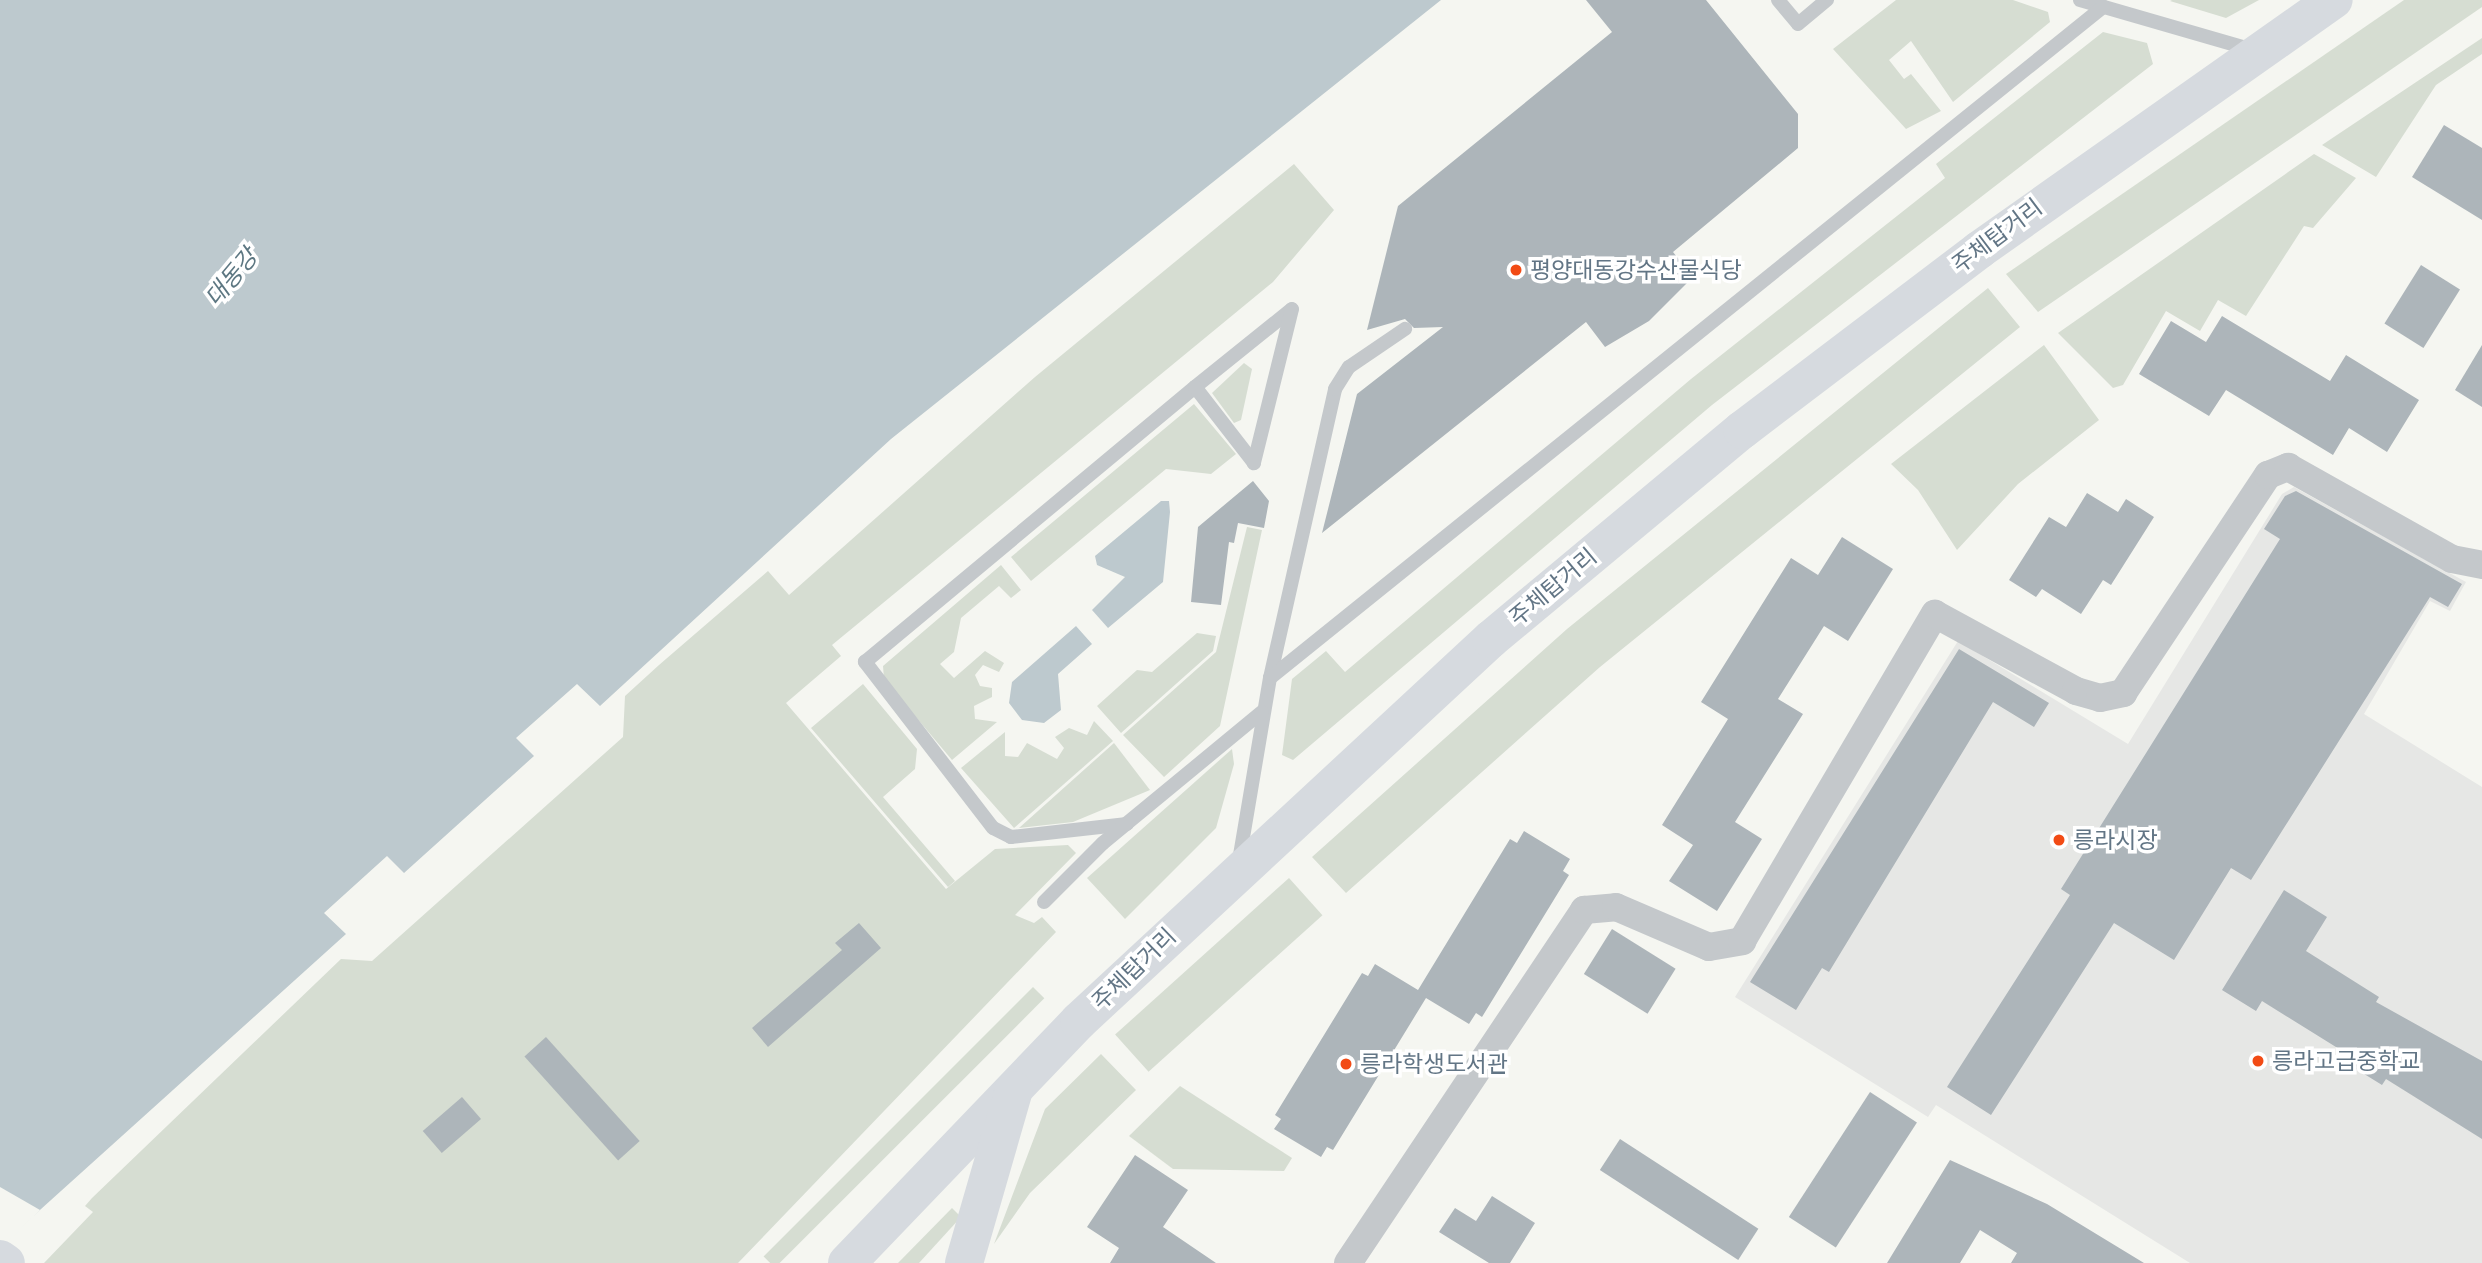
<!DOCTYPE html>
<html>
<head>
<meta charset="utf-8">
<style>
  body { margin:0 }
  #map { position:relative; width:2482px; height:1263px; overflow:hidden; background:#f5f6f1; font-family:"Fira Sans","Noto Sans KR",sans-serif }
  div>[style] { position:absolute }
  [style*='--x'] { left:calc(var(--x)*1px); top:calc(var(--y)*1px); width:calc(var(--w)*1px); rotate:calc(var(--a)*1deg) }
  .built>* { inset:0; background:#e6e7e5 }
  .green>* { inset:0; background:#d6ddd2; transform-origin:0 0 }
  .water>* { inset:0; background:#bdc9ce }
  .pier>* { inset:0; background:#f5f6f1 }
  .building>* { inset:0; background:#adb5ba; transform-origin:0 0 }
  .lane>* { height:14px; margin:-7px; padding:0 7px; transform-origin:7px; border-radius:7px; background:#c4c8cb }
  .street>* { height:28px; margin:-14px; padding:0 14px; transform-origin:14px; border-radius:14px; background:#c4c8cb }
  .secondary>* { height:38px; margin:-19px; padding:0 19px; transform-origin:19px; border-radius:19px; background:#d6dadf }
  .dots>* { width:19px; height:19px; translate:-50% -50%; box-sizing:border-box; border:4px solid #fff; border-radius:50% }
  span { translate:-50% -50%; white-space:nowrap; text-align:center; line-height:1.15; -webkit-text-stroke:7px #fff; paint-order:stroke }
  .street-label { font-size:23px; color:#627585 }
  .poi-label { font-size:23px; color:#627585 }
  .left { translate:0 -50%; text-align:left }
  .water-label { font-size:24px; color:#5d7782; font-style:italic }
</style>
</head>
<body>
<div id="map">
  <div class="built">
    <div style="clip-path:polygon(2294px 487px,2466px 582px,2450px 611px,2430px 601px,2364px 714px,2482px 787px,2482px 1263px,2190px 1263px,1936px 1105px,1928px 1117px,1735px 997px,1958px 641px,2128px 744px,2282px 494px)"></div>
  </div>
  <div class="green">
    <div style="clip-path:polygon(1896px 0,2013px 0,2048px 12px,2050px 22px,1953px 102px,1911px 41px,1889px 60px,1904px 79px,1911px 74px,1941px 111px,1906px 129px,1833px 49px)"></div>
    <div style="clip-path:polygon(2259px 0,2226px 18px,2170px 1px,2172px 0)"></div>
    <div style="clip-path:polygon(2404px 0,2482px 0,2482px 7px,2038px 312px,2006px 274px)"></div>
    <div style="clip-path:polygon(2103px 32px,2147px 43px,2153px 64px,1712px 405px,1293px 760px,1282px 755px,1292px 679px,1326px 651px,1345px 672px,1691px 379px,1945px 178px,1936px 164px)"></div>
    <div style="clip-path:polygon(2482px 38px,2482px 54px,2436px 85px,2376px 177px,2322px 145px)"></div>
    <div style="clip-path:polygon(2314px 154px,2356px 178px,2313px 228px,2304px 226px,2246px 316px,2218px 300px,2200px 331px,2166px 311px,2123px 385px,2113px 388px,2058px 333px)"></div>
    <div style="clip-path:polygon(1294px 164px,1334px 210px,1273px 282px,832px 645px,841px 656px,786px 703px,946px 889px,995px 849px,1068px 845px,1076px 853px,1015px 915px,1034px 923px,1042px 917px,1056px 932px,738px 1263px,44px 1263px,93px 1212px,85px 1206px,92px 1198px,341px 959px,372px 961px,623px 737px,625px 696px,659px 665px,768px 571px,789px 595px,1035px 377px)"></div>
    <div style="clip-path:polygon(1988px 288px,2020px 327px,1600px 667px,1346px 893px,1312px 857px,1567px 629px)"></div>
    <div style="clip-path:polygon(2044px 345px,2099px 420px,2018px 484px,1957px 550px,1918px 490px,1891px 464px)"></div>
    <div style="clip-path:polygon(1244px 363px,1252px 369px,1241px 420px,1234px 423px,1212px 393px)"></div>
    <div style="clip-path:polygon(1194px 404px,1236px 454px,1211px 474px,1166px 469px,1031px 581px,1011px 557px)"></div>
    <div style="clip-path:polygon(1247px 527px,1262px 530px,1220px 726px,1164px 777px,1123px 735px,1216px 652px)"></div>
    <div style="clip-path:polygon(1001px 565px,1021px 590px,1011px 598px,999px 586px,961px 618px,954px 652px,940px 664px,954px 678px,985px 651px,1004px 663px,999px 672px,983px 665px,975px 675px,980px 686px,992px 688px,992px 697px,974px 706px,975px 719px,997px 722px,952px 760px,884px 679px,883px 666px)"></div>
    <div style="clip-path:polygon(1197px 633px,1216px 636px,1213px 651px,1121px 733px,1097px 706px,1137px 670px,1152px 672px)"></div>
    <div style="clip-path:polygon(863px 684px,917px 749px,915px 769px,883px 797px,955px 881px,948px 887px,811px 728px)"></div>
    <div style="clip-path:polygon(1094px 721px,1113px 741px,1014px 828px,961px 768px,1005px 732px,1005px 756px,1018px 757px,1027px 743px,1057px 759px,1064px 748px,1055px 737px,1069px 728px,1087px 735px)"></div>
    <div style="clip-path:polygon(1114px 743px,1150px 790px,1073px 822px,1019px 828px)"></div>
    <div style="clip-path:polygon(1232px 749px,1234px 764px,1216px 828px,1125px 919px,1087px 878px)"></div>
    <div style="left:1289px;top:878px;width:50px;height:234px;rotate:48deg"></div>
    <div style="left:1033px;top:987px;width:16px;height:381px;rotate:45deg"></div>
    <div style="clip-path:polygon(1101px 1054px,1136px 1090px,1030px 1193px,994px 1244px,1045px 1109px)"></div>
    <div style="clip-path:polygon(1180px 1086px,1292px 1158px,1284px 1171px,1173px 1169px,1129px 1136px)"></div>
    <div style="clip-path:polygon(952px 1208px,961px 1217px,919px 1263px,898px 1263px)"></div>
  </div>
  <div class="water">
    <div style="clip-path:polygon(0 0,1441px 0,891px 439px,600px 706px,577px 684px,516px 738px,534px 756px,404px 873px,387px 856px,324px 913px,346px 934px,0 1246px)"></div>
    <div style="clip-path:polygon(1161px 501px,1169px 501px,1170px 512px,1163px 582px,1108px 628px,1092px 610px,1125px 577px,1097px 565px,1095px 556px)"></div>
    <div style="clip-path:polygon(1076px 626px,1092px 644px,1058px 674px,1061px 710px,1044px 723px,1022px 720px,1009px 703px,1012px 682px)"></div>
  </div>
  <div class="pier">
    <div style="clip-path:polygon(0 1187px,40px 1210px,0 1249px)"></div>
  </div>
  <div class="building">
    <div style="clip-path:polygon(1586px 0,1706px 0,1798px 114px,1798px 148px,1673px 252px,1693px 277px,1649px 321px,1605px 347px,1586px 322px,1322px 533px,1357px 394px,1443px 327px,1414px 328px,1405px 319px,1367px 330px,1398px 206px,1612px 32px)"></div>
    <div style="clip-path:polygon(2444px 125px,2482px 148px,2482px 220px,2412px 177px)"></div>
    <div style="left:2421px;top:265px;width:46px;height:69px;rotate:32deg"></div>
    <div style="clip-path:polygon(2222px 316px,2330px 381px,2346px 355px,2419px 400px,2387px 452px,2349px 428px,2333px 455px,2226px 390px,2209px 416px,2139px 374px,2171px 321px,2206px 342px)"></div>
    <div style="clip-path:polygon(2482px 345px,2482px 407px,2455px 390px)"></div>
    <div style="clip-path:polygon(1253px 481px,1269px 501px,1264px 528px,1238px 523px,1234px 543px,1229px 542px,1221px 605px,1191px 602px,1198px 527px)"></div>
    <div style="clip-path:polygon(2296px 491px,2462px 584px,2448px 607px,2430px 597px,2251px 880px,2231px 868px,2174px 960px,2114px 923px,1991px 1115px,1947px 1087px,2070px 895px,2061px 889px,2280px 539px,2264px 529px,2285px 496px)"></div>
    <div style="clip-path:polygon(2087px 493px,2118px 512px,2126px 499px,2154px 517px,2111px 585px,2103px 580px,2081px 614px,2042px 589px,2036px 597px,2009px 580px,2049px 517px,2066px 527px)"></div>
    <div style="clip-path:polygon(1842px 537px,1893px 569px,1848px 641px,1824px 626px,1778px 699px,1803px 714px,1735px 822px,1762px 839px,1717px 911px,1669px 881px,1693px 845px,1662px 825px,1728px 719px,1701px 702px,1791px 558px,1818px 575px)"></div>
    <div style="clip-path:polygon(1959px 649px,2049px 703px,2034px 727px,1993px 702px,1829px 972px,1822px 968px,1796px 1010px,1750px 982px)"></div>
    <div style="clip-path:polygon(1524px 831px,1570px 859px,1563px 871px,1569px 875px,1482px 1017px,1476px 1013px,1469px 1024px,1426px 998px,1333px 1150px,1327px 1147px,1321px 1157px,1274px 1129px,1281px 1119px,1275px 1115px,1362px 973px,1368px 976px,1375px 964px,1418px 990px,1510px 839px,1517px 843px)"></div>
    <div style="clip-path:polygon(2284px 890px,2327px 917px,2306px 951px,2379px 997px,2376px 1002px,2482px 1061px,2482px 1139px,2386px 1079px,2382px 1085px,2340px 1059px,2344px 1052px,2262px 1001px,2256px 1011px,2222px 990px)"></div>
    <div style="clip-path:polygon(859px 923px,881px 948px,768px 1047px,752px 1028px,842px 950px,835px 943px)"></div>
    <div style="left:1612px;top:929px;width:75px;height:53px;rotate:32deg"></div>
    <div style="left:546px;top:1037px;width:140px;height:29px;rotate:48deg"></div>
    <div style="left:1870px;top:1092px;width:56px;height:149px;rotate:33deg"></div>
    <div style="left:462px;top:1097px;width:29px;height:52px;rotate:49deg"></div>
    <div style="left:1620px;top:1139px;width:165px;height:37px;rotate:33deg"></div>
    <div style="clip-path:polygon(1135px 1155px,1188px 1190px,1163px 1227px,1216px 1263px,1110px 1263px,1119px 1248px,1087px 1227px)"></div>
    <div style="clip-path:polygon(1950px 1160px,2047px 1204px,2144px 1263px,2011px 1263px,2017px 1253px,1980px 1230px,1960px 1263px,1887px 1263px)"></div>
    <div style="clip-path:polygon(1492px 1196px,1535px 1223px,1510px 1263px,1489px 1263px,1439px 1232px,1455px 1208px,1476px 1221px)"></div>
  </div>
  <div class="lane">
    <div style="--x:1778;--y:0;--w:31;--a:50"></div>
    <div style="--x:1798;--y:24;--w:38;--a:-40"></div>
    <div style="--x:2080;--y:0;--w:180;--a:16.1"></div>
    <div style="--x:1270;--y:678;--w:296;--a:-77.3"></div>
    <div style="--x:1335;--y:389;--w:26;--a:-58"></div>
    <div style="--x:1349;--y:367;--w:68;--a:-34.2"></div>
    <div style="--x:1127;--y:824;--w:117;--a:173.6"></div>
    <div style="--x:1011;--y:837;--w:20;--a:-153"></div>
    <div style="--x:993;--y:828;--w:210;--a:-127.6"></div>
    <div style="--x:865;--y:662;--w:430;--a:-39.8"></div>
    <div style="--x:1195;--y:387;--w:124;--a:-38.8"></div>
    <div style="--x:1292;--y:309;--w:159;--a:103.9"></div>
    <div style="--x:1254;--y:463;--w:96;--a:-127.8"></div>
    <div style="--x:1239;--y:861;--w:186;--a:-80.4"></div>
    <div style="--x:1270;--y:678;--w:1070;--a:-38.85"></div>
    <div style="--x:1044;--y:902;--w:83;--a:-45"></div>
    <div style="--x:1103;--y:843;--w:206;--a:-39.5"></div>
  </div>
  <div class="street">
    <div style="--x:1348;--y:1263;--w:425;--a:-56.2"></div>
    <div style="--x:1584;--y:910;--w:32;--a:-5"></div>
    <div style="--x:1616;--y:907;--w:101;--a:23.3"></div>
    <div style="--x:1709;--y:947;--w:34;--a:-10"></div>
    <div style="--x:1742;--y:941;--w:380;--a:-59.5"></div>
    <div style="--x:1935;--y:614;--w:161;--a:28.6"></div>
    <div style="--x:2076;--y:691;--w:25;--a:16"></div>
    <div style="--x:2100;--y:698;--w:24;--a:-12"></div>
    <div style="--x:2123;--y:693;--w:262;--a:-56.4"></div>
    <div style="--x:2268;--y:475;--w:22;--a:-22"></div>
    <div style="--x:2288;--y:467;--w:188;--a:29.3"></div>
    <div style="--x:2452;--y:559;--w:31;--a:11"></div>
  </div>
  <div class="secondary">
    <div style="--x:0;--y:1259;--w:7;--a:34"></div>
    <div style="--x:847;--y:1263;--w:335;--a:-46.2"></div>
    <div style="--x:1079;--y:1021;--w:562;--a:-42.84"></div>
    <div style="--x:1491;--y:639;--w:327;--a:-39.8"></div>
    <div style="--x:1742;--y:430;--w:298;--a:-37.2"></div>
    <div style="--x:1979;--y:250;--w:434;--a:-35.2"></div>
    <div style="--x:964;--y:1263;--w:180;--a:-73.9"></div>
  </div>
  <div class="dots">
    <div style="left:1516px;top:270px;background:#f24b15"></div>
    <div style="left:2059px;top:840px;background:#f24b15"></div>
    <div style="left:2258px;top:1061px;background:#f24b15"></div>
    <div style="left:1346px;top:1064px;background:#f24b15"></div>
  </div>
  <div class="street-label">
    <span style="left:1997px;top:236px;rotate:-37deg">주체탑거리</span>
    <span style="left:1553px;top:587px;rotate:-40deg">주체탑거리</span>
    <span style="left:1134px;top:969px;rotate:-44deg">주체탑거리</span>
  </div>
  <div class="poi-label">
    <span class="left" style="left:1530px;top:270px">평양대동강수산물식당</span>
    <span class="left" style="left:2073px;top:840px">릉라시장</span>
    <span class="left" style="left:2272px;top:1061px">릉라고급중학교</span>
    <span class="left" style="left:1360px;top:1064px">릉라학생도서관</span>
  </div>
  <div class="water-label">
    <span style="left:232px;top:278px;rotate:-50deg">대동강</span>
  </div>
</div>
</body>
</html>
